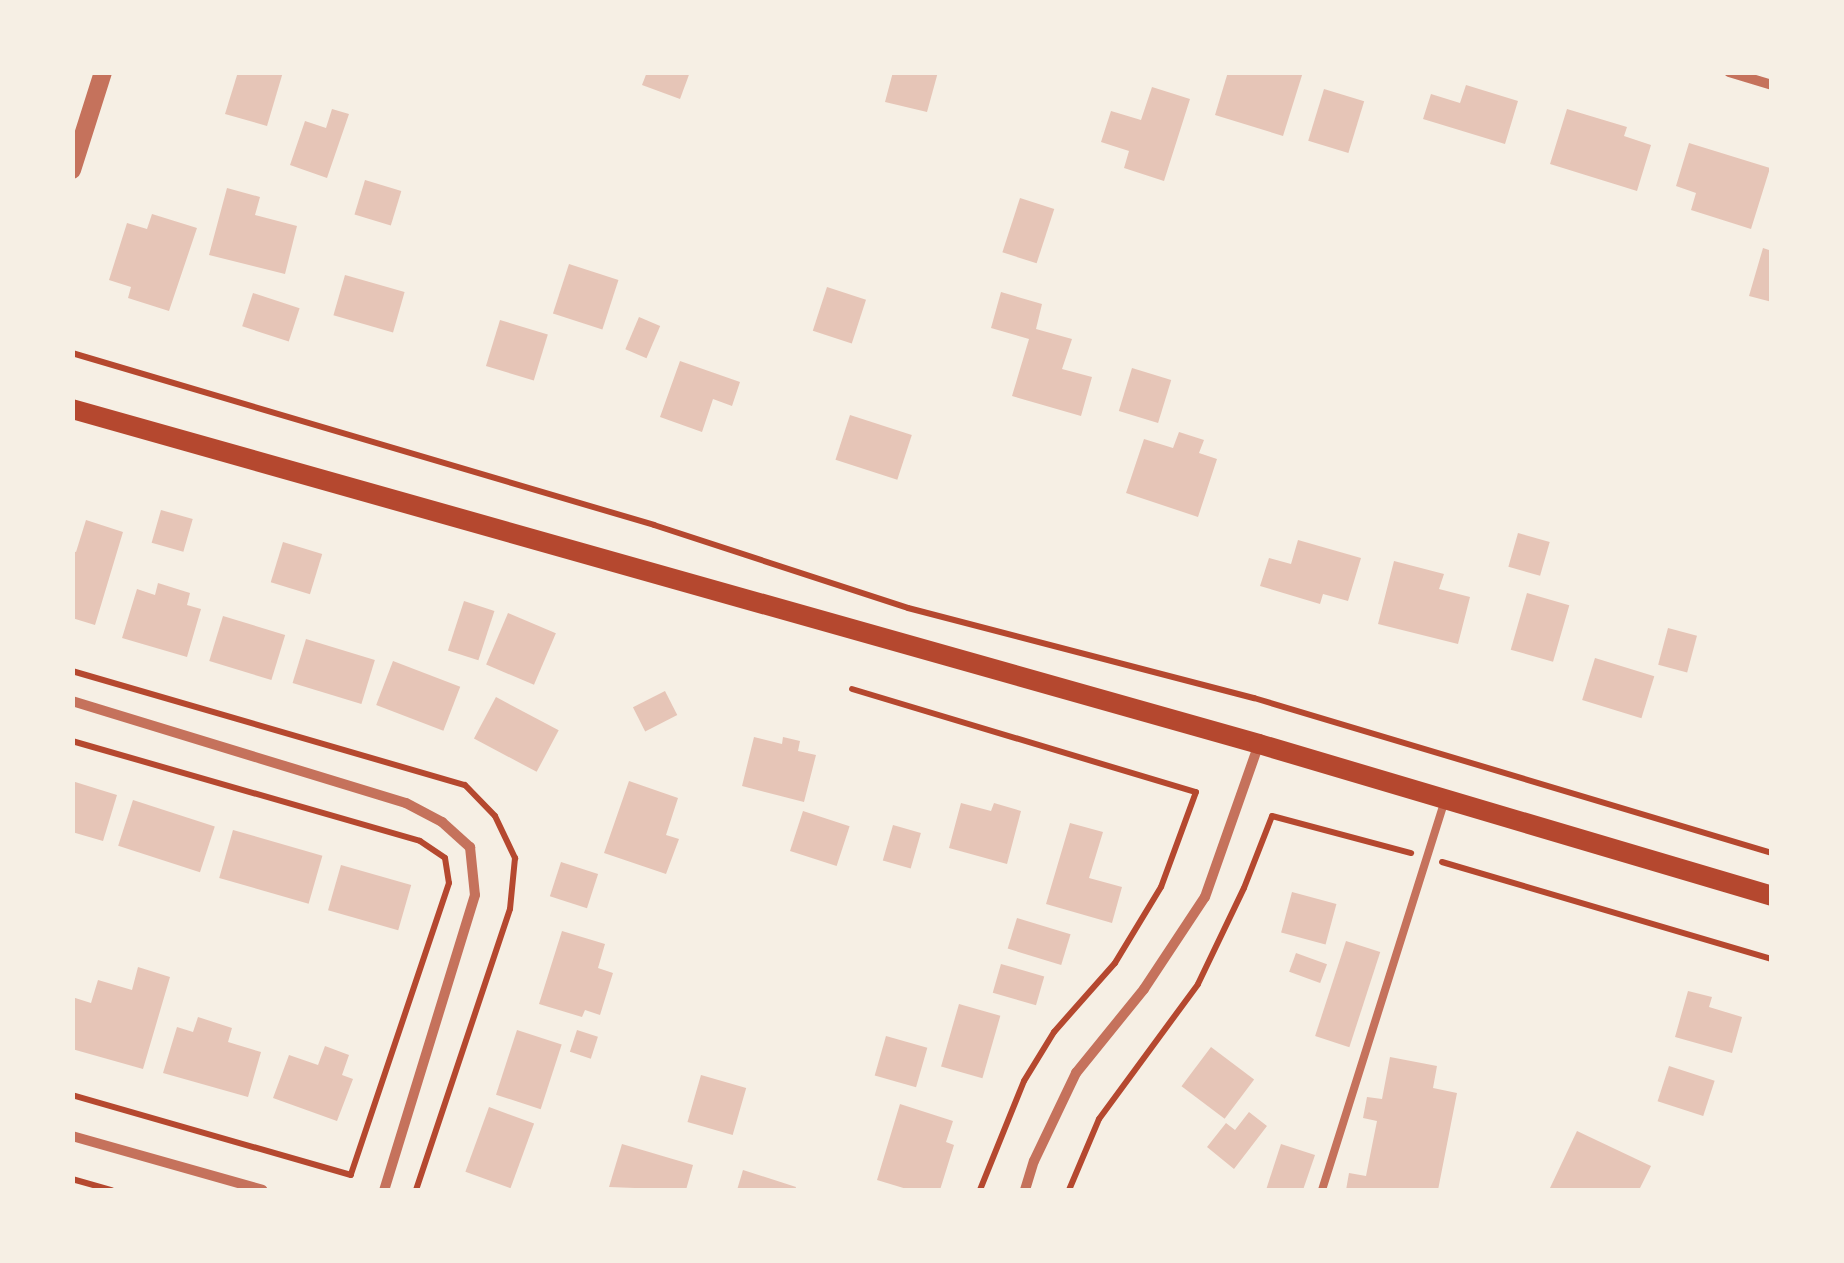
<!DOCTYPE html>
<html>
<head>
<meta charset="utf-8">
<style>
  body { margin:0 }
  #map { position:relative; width:1844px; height:1263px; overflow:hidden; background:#f6efe4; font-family:Commissioner,sans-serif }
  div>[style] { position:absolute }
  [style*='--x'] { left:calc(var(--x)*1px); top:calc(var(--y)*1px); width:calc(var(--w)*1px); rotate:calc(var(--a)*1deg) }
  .building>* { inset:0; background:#e6c5b7; transform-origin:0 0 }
  .path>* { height:6px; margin:-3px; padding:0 3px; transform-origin:3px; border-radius:3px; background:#b5482f }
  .service>* { height:8px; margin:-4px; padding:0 4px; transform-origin:4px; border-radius:4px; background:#c5725c }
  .minor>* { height:10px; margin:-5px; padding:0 5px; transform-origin:5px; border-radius:5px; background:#c5725c }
  .tertiary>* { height:18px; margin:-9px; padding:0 9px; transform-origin:9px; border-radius:9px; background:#c5725c }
  .secondary>* { height:20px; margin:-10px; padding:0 10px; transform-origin:10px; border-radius:10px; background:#b5482f }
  span { translate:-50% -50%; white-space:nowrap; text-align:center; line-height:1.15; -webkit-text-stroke:10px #f6efe4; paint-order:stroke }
  .frame { position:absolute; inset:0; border:75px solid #f6efe4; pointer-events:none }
</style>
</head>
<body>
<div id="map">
  <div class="building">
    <div style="clip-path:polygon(238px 72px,283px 72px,267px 126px,225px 114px)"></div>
    <div style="clip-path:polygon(647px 72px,690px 72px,680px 99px,642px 85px)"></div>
    <div style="clip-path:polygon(893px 72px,938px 72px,927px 112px,885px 102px)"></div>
    <div style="clip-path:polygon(1228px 72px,1303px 72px,1283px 136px,1215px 115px)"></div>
    <div style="clip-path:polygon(1466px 85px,1518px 101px,1505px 144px,1423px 119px,1431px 94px,1460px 103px)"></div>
    <div style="clip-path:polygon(1152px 87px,1190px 99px,1164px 181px,1124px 168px,1129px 151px,1101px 142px,1111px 111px,1141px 120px)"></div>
    <div style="left:1324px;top:89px;width:42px;height:54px;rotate:17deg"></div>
    <div style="clip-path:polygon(332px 109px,349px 114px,327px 178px,290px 165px,305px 121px,326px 128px)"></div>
    <div style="clip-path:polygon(1567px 109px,1627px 127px,1624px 136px,1651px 145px,1637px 191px,1550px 164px)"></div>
    <div style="clip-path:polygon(1689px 143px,1770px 168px,1751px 229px,1691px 210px,1696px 193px,1676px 186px)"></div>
    <div style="left:365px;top:180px;width:38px;height:36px;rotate:17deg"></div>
    <div style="clip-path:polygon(227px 188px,260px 197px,255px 215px,297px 226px,285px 274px,209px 255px)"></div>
    <div style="left:1020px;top:198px;width:36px;height:57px;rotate:18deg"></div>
    <div style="clip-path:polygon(152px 214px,197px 228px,169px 311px,128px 298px,131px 287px,109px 280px,127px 223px,147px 229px)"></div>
    <div style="clip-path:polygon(1763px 248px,1772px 251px,1772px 302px,1749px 296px)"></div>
    <div style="left:569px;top:264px;width:52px;height:52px;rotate:18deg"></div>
    <div style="left:345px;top:275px;width:62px;height:42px;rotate:16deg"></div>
    <div style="left:827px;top:287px;width:41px;height:46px;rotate:18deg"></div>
    <div style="clip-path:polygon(1001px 292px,1042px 304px,1036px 329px,1072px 339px,1062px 369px,1092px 377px,1081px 416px,1012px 396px,1029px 339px,991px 328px)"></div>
    <div style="left:253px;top:293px;width:49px;height:35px;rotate:18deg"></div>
    <div style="left:639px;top:317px;width:23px;height:35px;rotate:23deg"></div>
    <div style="left:500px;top:320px;width:50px;height:48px;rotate:17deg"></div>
    <div style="clip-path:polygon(680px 361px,740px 382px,732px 406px,713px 399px,702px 432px,660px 417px)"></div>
    <div style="left:1132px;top:368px;width:41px;height:45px;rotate:17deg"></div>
    <div style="left:850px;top:415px;width:65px;height:47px;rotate:18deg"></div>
    <div style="clip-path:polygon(1179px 432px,1204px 440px,1199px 453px,1217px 459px,1198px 517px,1126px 493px,1144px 439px,1173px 448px)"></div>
    <div style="left:161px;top:510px;width:33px;height:34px;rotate:16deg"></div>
    <div style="clip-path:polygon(86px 520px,123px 532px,95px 625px,72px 618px,72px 551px,76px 552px)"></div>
    <div style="left:1518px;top:533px;width:33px;height:35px;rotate:16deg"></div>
    <div style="clip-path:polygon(1298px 540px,1361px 558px,1348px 601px,1323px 594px,1320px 604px,1260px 586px,1269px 558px,1291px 564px)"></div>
    <div style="left:283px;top:542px;width:41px;height:42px;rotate:17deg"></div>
    <div style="clip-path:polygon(1394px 561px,1444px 574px,1439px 589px,1470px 597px,1458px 644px,1378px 624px)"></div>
    <div style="clip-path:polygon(158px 583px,190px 593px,187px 605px,201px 609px,187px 657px,122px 638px,137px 589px,155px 595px)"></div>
    <div style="left:1527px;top:593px;width:44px;height:59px;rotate:16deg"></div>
    <div style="left:464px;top:601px;width:32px;height:52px;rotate:18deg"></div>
    <div style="left:508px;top:613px;width:52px;height:56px;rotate:23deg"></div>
    <div style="left:223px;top:616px;width:65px;height:47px;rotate:17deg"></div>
    <div style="left:1668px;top:628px;width:30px;height:38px;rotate:15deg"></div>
    <div style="left:306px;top:639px;width:72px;height:46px;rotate:17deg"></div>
    <div style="left:1595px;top:658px;width:62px;height:44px;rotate:17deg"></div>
    <div style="left:393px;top:661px;width:72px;height:47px;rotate:21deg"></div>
    <div style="left:665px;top:691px;width:27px;height:36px;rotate:63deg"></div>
    <div style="left:496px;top:697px;width:71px;height:47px;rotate:28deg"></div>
    <div style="clip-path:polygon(754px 737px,782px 744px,783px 737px,800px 741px,798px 751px,816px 755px,804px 802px,742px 786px)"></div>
    <div style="clip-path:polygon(72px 781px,117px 795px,103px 841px,72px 832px)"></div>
    <div style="clip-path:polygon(629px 781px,678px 798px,666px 835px,679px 839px,666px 874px,604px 853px)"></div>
    <div style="left:133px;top:800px;width:86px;height:48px;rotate:18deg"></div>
    <div style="clip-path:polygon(961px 803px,991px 811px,994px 803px,1021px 811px,1007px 864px,949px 848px)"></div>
    <div style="left:803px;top:811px;width:49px;height:42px;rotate:18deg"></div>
    <div style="clip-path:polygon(1070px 823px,1103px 832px,1089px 878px,1122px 887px,1112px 923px,1046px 904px)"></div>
    <div style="left:893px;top:825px;width:29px;height:37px;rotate:16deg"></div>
    <div style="left:233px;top:830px;width:93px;height:50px;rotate:16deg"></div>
    <div style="left:561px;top:862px;width:39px;height:36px;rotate:18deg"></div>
    <div style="left:341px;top:865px;width:73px;height:47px;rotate:16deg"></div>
    <div style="left:1292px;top:892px;width:46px;height:42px;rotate:15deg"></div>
    <div style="left:1017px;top:918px;width:56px;height:32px;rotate:17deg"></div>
    <div style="clip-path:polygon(562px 931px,605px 944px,598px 968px,613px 973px,600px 1015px,585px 1010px,582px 1017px,539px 1004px)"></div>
    <div style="left:1346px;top:941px;width:36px;height:100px;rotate:18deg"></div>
    <div style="left:1296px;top:953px;width:33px;height:20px;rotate:20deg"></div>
    <div style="left:1001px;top:964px;width:45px;height:30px;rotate:16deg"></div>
    <div style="clip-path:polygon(138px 967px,170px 977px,143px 1069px,72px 1049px,72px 997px,91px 1003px,98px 980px,132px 990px)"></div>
    <div style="clip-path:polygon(1688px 991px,1712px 997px,1709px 1007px,1742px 1017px,1732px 1053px,1675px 1037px)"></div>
    <div style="left:959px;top:1004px;width:43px;height:65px;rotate:16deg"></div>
    <div style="clip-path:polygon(198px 1017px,232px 1028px,228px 1042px,261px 1052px,248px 1097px,163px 1073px,177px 1027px,193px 1032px)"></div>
    <div style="left:517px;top:1030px;width:47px;height:68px;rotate:18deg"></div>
    <div style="left:577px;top:1030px;width:22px;height:23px;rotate:18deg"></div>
    <div style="left:886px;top:1036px;width:43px;height:41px;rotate:16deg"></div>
    <div style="clip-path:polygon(325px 1046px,349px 1055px,342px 1075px,353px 1079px,337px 1121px,273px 1098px,289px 1055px,318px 1065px)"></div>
    <div style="left:1211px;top:1047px;width:54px;height:49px;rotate:37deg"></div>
    <div style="clip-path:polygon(1390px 1057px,1437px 1066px,1433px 1088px,1457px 1093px,1438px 1190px,1346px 1190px,1349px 1173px,1366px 1176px,1377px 1121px,1363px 1118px,1367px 1097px,1382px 1099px)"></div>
    <div style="left:1669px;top:1066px;width:48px;height:37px;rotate:18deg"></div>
    <div style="left:701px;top:1075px;width:47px;height:49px;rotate:16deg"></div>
    <div style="clip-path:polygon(900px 1104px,953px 1121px,946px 1142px,954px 1145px,940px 1190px,910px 1190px,877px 1180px)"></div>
    <div style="left:489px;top:1107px;width:48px;height:69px;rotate:20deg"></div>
    <div style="clip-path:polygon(1249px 1112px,1267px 1126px,1234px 1169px,1207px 1147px,1226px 1123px,1235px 1130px)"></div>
    <div style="clip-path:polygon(1577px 1131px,1651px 1166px,1639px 1190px,1550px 1188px)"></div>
    <div style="clip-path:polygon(622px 1144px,693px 1165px,686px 1190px,609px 1187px)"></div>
    <div style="clip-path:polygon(1281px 1144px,1315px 1155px,1303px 1190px,1266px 1190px)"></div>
    <div style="clip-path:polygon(743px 1170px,796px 1187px,795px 1190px,737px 1190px)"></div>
  </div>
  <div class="path">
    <div style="--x:72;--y:353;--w:607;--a:16.46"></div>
    <div style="--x:654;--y:525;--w:267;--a:18.1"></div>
    <div style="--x:908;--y:608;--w:358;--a:14.6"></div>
    <div style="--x:1254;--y:698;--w:541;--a:16.66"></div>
    <div style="--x:72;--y:671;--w:409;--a:16.2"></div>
    <div style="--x:465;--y:785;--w:43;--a:45.9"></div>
    <div style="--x:495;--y:816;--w:47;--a:64.5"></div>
    <div style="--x:515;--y:858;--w:51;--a:95.6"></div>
    <div style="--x:510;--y:909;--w:296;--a:108.5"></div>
    <div style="--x:852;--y:689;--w:359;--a:16.7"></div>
    <div style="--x:1196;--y:792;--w:101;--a:110.2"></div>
    <div style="--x:1161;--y:887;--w:89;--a:121.2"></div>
    <div style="--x:1115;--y:963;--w:92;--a:131.5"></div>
    <div style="--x:1054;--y:1032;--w:57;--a:121.5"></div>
    <div style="--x:1024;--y:1081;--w:118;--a:112"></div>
    <div style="--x:72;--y:741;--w:362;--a:16"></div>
    <div style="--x:420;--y:841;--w:30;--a:34"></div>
    <div style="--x:445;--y:858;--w:25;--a:81"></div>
    <div style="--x:449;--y:883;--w:308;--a:108.6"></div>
    <div style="--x:351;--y:1175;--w:290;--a:-164"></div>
    <div style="--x:1442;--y:862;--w:344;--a:16.4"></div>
    <div style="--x:72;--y:1179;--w:41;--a:15.8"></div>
    <div style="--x:1069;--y:1190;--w:77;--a:-67.1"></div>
    <div style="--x:1099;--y:1119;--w:167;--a:-53.7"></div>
    <div style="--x:1198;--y:984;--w:106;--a:-64.4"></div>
    <div style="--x:1244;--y:888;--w:77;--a:-68.7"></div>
    <div style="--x:1272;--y:816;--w:144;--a:14.9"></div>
  </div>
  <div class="service">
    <div style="--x:1322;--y:1190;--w:406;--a:-72.5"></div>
  </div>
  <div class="minor">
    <div style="--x:1729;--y:72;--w:45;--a:16.8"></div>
    <div style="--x:72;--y:701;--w:349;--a:17"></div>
    <div style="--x:406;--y:803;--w:41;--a:27.8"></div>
    <div style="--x:442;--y:822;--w:38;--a:42"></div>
    <div style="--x:470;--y:847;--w:48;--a:84.1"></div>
    <div style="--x:475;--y:895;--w:309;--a:107.1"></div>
    <div style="--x:72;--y:1136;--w:198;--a:15.8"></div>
    <div style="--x:1025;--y:1190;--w:30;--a:-73"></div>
    <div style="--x:1034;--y:1161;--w:98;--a:-64.5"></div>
    <div style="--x:1076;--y:1073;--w:108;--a:-51"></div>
    <div style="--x:1144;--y:989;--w:110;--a:-56.5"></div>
    <div style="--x:1205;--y:897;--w:162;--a:-70.6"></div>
  </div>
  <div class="tertiary">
    <div style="--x:72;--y:170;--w:103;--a:-72.4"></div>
  </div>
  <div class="secondary">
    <div style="--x:72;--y:409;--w:1233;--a:15.76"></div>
    <div style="--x:1259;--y:744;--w:535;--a:16.5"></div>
  </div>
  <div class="frame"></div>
</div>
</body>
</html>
